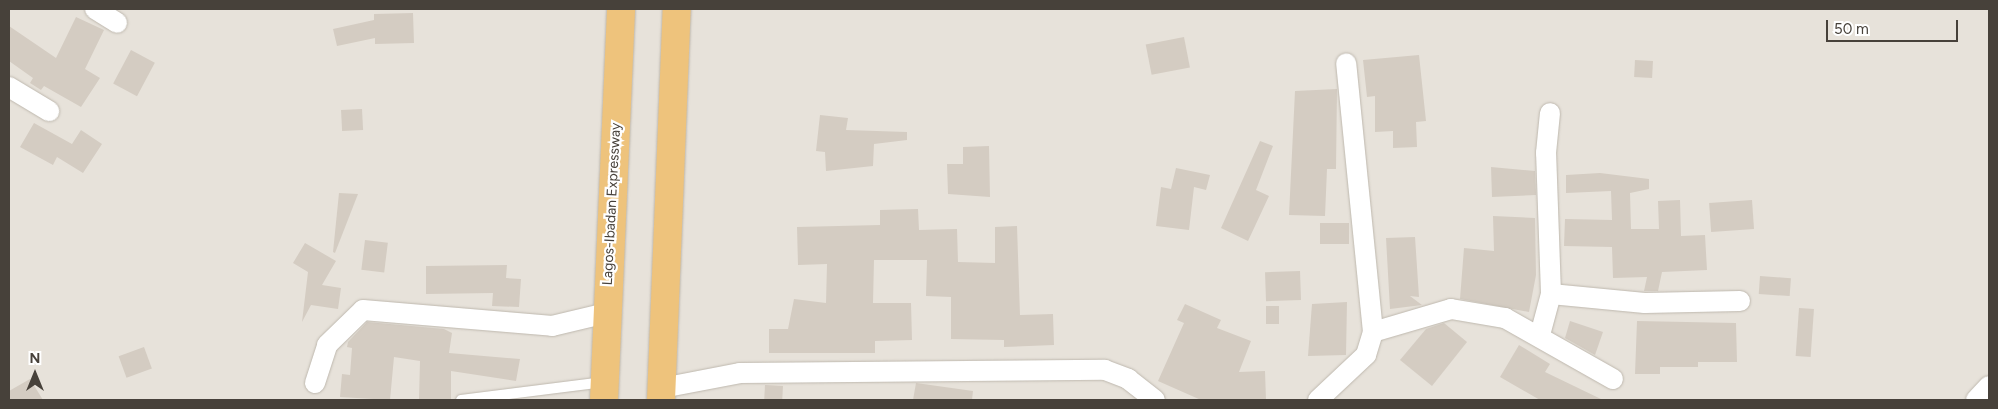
<!DOCTYPE html>
<html>
<head>
<meta charset="utf-8">
<style>
  body { margin:0 }
  #map { position:relative; width:1998px; height:409px; overflow:hidden; background:#f4f1eb; font-family:Figtree,sans-serif }
  div>[style] { position:absolute }
  [style*='--x'] { left:calc(var(--x)*1px); top:calc(var(--y)*1px); width:calc(var(--w)*1px); rotate:calc(var(--a)*1deg) }
  .residential>* { inset:0; background:#e7e2da; transform-origin:0 0 }
  .building>* { inset:0; background:#d4ccc2; transform-origin:0 0 }
  .roads { filter:drop-shadow(0 0 1px #beb8ae) drop-shadow(0 0 1px #beb8ae) }
  .service>* { height:10px; margin:-5px; padding:0 5px; transform-origin:5px; border-radius:5px; background:#fff }
  .minor>* { height:20px; margin:-10px; padding:0 10px; transform-origin:10px; border-radius:10px; background:#fff }
  .motorway>* { height:28px; margin:-14px; padding:0 14px; transform-origin:14px; border-radius:14px; background:#eec37c }
  span { translate:-50% -50%; white-space:nowrap; text-align:center; line-height:1.15; -webkit-text-stroke:4.5px #fff; paint-order:stroke }
  .street-label { font-size:14px; color:#47413a }
  .frame { position:absolute; inset:0; border:10px solid #47413a; pointer-events:none }
  .north { position:absolute; left:10px; top:349px; width:50px; height:50px; -webkit-text-stroke:4px #fff; paint-order:stroke; rotate:0deg; font-size:14px; font-weight:700; line-height:20px; text-align:center; color:#47413a }
  .north::after { content:''; display:block; margin:auto; width:18px; height:22px; background:#47413a; clip-path:polygon(50% 0,100% 100%,50% 72%,0 100%) }
  .scale { position:absolute; left:1826px; top:20px; width:132px; height:22px; box-sizing:border-box; border:2px solid #47413a; border-top:0; padding-left:6px; font-size:15px; line-height:18px; white-space:nowrap; color:#47413a; -webkit-text-stroke:4px #fff; paint-order:stroke }
</style>
</head>
<body>
<div id="map">
  <div class="residential">
    <div style="left:9px;top:9px;width:1980px;height:391px"></div>
  </div>
  <div class="building">
    <div style="clip-path:polygon(413px 13px,414px 43px,375px 44px,375px 38px,337px 46px,333px 29px,374px 20px,374px 14px)"></div>
    <div style="clip-path:polygon(76px 17px,104px 30px,85px 69px,100px 78px,81px 107px,44px 86px,41px 90px,30px 83px,33px 78px,9px 61px,9px 26px,56px 58px)"></div>
    <div style="left:1184px;top:37px;width:31px;height:39px;rotate:79deg"></div>
    <div style="left:131px;top:50px;width:27px;height:38px;rotate:28deg"></div>
    <div style="clip-path:polygon(1419px 55px,1426px 121px,1416px 122px,1417px 147px,1393px 148px,1393px 131px,1375px 132px,1375px 96px,1367px 97px,1363px 60px)"></div>
    <div style="left:1635px;top:60px;width:18px;height:17px;rotate:3deg"></div>
    <div style="clip-path:polygon(1337px 89px,1336px 169px,1327px 169px,1325px 216px,1289px 215px,1295px 91px)"></div>
    <div style="left:362px;top:109px;width:21px;height:21px;rotate:87deg"></div>
    <div style="clip-path:polygon(820px 115px,848px 118px,846px 130px,907px 132px,907px 140px,874px 144px,873px 166px,826px 171px,825px 152px,816px 151px)"></div>
    <div style="clip-path:polygon(34px 123px,72px 144px,81px 130px,102px 144px,83px 173px,57px 157px,53px 165px,20px 147px)"></div>
    <div style="clip-path:polygon(1260px 141px,1273px 146px,1256px 190px,1269px 196px,1248px 241px,1221px 228px)"></div>
    <div style="clip-path:polygon(989px 146px,990px 197px,948px 194px,947px 164px,963px 164px,963px 147px)"></div>
    <div style="clip-path:polygon(1491px 167px,1535px 171px,1536px 195px,1492px 197px)"></div>
    <div style="clip-path:polygon(1176px 168px,1210px 175px,1206px 190px,1194px 187px,1189px 230px,1156px 226px,1161px 187px,1171px 189px)"></div>
    <div style="clip-path:polygon(1600px 173px,1649px 179px,1649px 189px,1630px 193px,1631px 229px,1659px 229px,1658px 201px,1680px 200px,1681px 236px,1705px 235px,1707px 270px,1662px 272px,1658px 291px,1644px 291px,1647px 277px,1613px 278px,1612px 247px,1564px 246px,1565px 219px,1612px 220px,1611px 191px,1566px 193px,1566px 175px)"></div>
    <div style="clip-path:polygon(339px 193px,358px 194px,335px 253px,333px 252px)"></div>
    <div style="left:1752px;top:200px;width:29px;height:43px;rotate:86deg"></div>
    <div style="clip-path:polygon(918px 209px,919px 230px,957px 229px,958px 262px,995px 263px,995px 227px,1017px 226px,1020px 315px,1053px 314px,1054px 345px,1004px 347px,1004px 340px,951px 339px,951px 297px,926px 296px,927px 260px,874px 260px,873px 303px,911px 303px,912px 340px,875px 341px,875px 353px,769px 353px,769px 329px,788px 329px,794px 299px,826px 303px,827px 264px,798px 265px,797px 227px,880px 225px,880px 210px)"></div>
    <div style="clip-path:polygon(1493px 216px,1535px 218px,1536px 275px,1529px 312px,1460px 299px,1464px 248px,1494px 251px)"></div>
    <div style="left:1349px;top:223px;width:21px;height:29px;rotate:90deg"></div>
    <div style="clip-path:polygon(1415px 237px,1419px 297px,1410px 296px,1422px 305px,1390px 309px,1386px 238px)"></div>
    <div style="left:365px;top:240px;width:23px;height:30px;rotate:7deg"></div>
    <div style="clip-path:polygon(305px 243px,336px 261px,322px 285px,341px 288px,338px 309px,311px 305px,302px 322px,308px 272px,293px 263px)"></div>
    <div style="clip-path:polygon(507px 265px,506px 278px,521px 279px,519px 307px,492px 306px,493px 293px,426px 294px,426px 266px)"></div>
    <div style="left:1300px;top:271px;width:29px;height:35px;rotate:88deg"></div>
    <div style="left:1760px;top:276px;width:31px;height:18px;rotate:4deg"></div>
    <div style="clip-path:polygon(1347px 302px,1346px 355px,1308px 356px,1312px 304px)"></div>
    <div style="clip-path:polygon(1185px 304px,1221px 320px,1217px 328px,1251px 341px,1239px 372px,1265px 371px,1266px 400px,1201px 400px,1158px 381px,1184px 323px,1177px 320px)"></div>
    <div style="left:1279px;top:306px;width:18px;height:13px;rotate:90deg"></div>
    <div style="left:1799px;top:308px;width:15px;height:48px;rotate:4deg"></div>
    <div style="clip-path:polygon(1570px 321px,1603px 332px,1595px 355px,1565px 338px)"></div>
    <div style="clip-path:polygon(1637px 321px,1736px 323px,1737px 362px,1698px 362px,1698px 367px,1660px 367px,1660px 374px,1635px 374px)"></div>
    <div style="clip-path:polygon(367px 322px,444px 329px,452px 333px,449px 353px,520px 359px,516px 381px,451px 371px,451px 400px,419px 400px,420px 361px,394px 357px,390px 400px,340px 397px,342px 374px,350px 375px,352px 348px,347px 347px,348px 342px)"></div>
    <div style="clip-path:polygon(1444px 323px,1467px 342px,1432px 386px,1400px 360px,1426px 329px)"></div>
    <div style="clip-path:polygon(1519px 345px,1550px 364px,1545px 372px,1603px 400px,1540px 400px,1500px 377px)"></div>
    <div style="left:144px;top:347px;width:23px;height:27px;rotate:70deg"></div>
    <div style="clip-path:polygon(30px 379px,43px 400px,9px 400px,9px 391px)"></div>
    <div style="clip-path:polygon(916px 383px,973px 391px,972px 400px,913px 400px)"></div>
    <div style="left:765px;top:385px;width:18px;height:15px;rotate:3deg"></div>
  </div>
  <div class="roads">
    <div class="service">
      <div style="--x:461;--y:400;--w:144;--a:-7.2"></div>
    </div>
    <div class="minor">
      <div style="--x:95;--y:9;--w:26;--a:32"></div>
      <div style="--x:9;--y:87;--w:47;--a:31"></div>
      <div style="--x:1551;--y:294;--w:94;--a:5.5"></div>
      <div style="--x:1645;--y:303;--w:95;--a:-1.2"></div>
      <div style="--x:1373;--y:332;--w:81;--a:-16.4"></div>
      <div style="--x:1451;--y:309;--w:55;--a:9.5"></div>
      <div style="--x:1505;--y:318;--w:124;--a:29.5"></div>
      <div style="--x:1540;--y:335;--w:42;--a:-75"></div>
      <div style="--x:1551;--y:294;--w:141;--a:-92"></div>
      <div style="--x:1546;--y:153;--w:40;--a:-84.3"></div>
      <div style="--x:315;--y:383;--w:40;--a:-72"></div>
      <div style="--x:327;--y:345;--w:50;--a:-44.2"></div>
      <div style="--x:363;--y:310;--w:190;--a:4.8"></div>
      <div style="--x:552;--y:326;--w:56;--a:-13.5"></div>
      <div style="--x:662;--y:388;--w:79;--a:-10.9"></div>
      <div style="--x:740;--y:373;--w:365;--a:-0.5"></div>
      <div style="--x:1105;--y:370;--w:25;--a:21"></div>
      <div style="--x:1128;--y:379;--w:34;--a:38"></div>
      <div style="--x:1318;--y:400;--w:66;--a:-43.2"></div>
      <div style="--x:1366;--y:355;--w:24;--a:-73"></div>
      <div style="--x:1373;--y:332;--w:270;--a:-95.7"></div>
      <div style="--x:1976;--y:400;--w:19;--a:-47"></div>
    </div>
    <div class="motorway">
      <div style="--x:604;--y:400;--w:391;--a:-87.5"></div>
      <div style="--x:661;--y:400;--w:391;--a:-87.7"></div>
    </div>
  </div>
  <div class="street-label">
    <span style="left:612px;top:204px;rotate:-87deg">Lagos-Ibadan Expressway</span>
  </div>
  <div class="frame"></div>
  <div class="north">N</div>
  <div class="scale">50 m</div>
</div>
</body>
</html>
